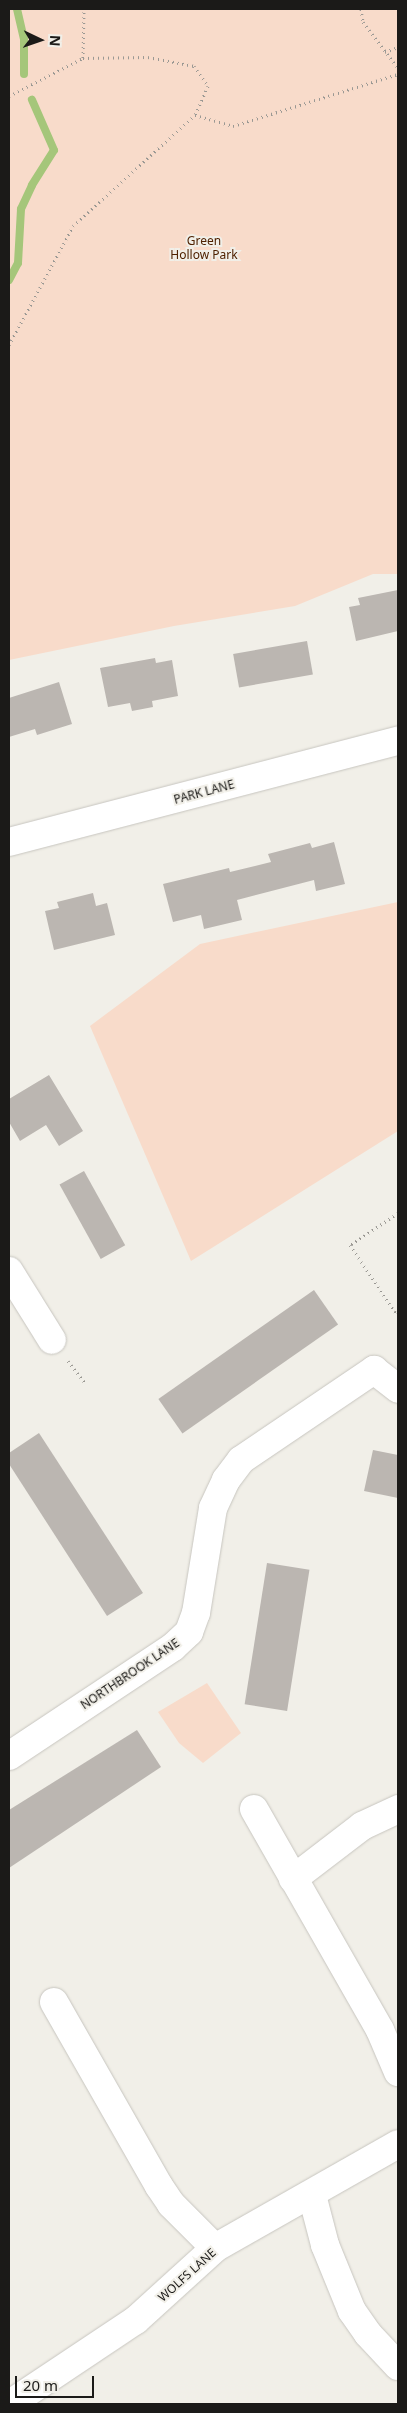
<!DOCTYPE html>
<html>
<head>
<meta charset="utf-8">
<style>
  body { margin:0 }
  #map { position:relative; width:407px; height:2413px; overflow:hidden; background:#f1efe8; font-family:"Noto Sans",sans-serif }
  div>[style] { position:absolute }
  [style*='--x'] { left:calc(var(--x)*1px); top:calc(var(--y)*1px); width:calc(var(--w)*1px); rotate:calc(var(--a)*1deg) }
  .green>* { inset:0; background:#f8dbca }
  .stream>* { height:8px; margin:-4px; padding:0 4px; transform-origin:4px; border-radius:4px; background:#a5c67a }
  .building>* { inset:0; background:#bbb6b1; transform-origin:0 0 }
  .path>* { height:3px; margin-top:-1.5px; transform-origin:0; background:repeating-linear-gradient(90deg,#9a9893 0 1px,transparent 0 5px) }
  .roads { filter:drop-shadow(0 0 1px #c7c5bf) drop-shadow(0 0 1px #c7c5bf) }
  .minor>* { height:28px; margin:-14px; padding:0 14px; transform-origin:14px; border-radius:14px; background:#fff }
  span { translate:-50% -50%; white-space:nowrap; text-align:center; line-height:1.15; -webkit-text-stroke:4px #f1efe8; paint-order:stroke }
  .park-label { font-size:12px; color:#4f2100 }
  .street-label { font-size:12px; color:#1b1a18 }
  .frame { position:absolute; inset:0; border:10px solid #1b1a18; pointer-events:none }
  .north { position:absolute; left:15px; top:15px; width:50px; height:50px; -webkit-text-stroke:4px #f1efe8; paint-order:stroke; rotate:93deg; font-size:14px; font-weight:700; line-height:20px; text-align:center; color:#1b1a18 }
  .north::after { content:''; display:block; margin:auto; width:18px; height:22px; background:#1b1a18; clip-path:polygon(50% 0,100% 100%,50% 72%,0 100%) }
  .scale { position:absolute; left:15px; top:2376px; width:79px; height:22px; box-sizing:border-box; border:2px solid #1b1a18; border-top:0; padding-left:6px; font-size:15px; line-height:18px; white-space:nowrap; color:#1b1a18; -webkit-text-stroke:4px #f1efe8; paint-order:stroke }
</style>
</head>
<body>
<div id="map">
  <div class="green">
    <div style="clip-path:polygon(9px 9px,398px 9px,398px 574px,373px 574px,295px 606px,174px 626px,9px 660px)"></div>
    <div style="clip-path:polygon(398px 902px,398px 1131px,191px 1261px,90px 1026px,200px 944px)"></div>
    <div style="clip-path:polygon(207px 1683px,241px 1733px,203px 1763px,179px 1743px,158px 1712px)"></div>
  </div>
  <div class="stream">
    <div style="--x:17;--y:9;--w:31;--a:77"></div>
    <div style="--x:24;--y:39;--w:35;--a:90"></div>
    <div style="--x:9;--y:280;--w:19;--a:-62"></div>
    <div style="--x:18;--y:263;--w:54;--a:-86.8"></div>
    <div style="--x:21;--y:209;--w:26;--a:-65"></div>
    <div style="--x:32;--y:185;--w:41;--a:-57.8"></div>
    <div style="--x:54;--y:150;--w:55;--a:-113.7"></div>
  </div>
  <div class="building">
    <div style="clip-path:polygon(398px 590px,398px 631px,356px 641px,349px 607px,360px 605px,358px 598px)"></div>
    <div style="left:307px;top:641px;width:34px;height:75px;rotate:80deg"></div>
    <div style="clip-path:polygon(155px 658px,156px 663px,172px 660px,178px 696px,152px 701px,153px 707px,132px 711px,130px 703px,108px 707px,100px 668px)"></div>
    <div style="clip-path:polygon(59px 682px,72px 724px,37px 735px,35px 729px,9px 737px,9px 698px)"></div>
    <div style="clip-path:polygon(334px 842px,345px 884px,316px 891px,314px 880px,237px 900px,242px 920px,204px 929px,201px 915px,173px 922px,163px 884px,229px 868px,230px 872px,271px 862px,268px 854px,310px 843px,312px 848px)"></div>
    <div style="clip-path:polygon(93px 893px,96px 906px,107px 903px,115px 935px,54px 950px,45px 911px,59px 908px,57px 902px)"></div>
    <div style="clip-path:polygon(49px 1075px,83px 1131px,59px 1146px,46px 1125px,20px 1141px,9px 1122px,9px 1099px)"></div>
    <div style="left:84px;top:1171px;width:85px;height:28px;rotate:61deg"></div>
    <div style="left:314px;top:1290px;width:42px;height:190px;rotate:55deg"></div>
    <div style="clip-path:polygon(39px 1433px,143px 1593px,107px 1616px,9px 1464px,9px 1453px)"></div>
    <div style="clip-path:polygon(373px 1450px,398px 1455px,398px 1498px,364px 1491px)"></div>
    <div style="left:267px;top:1563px;width:43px;height:143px;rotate:9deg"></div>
    <div style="clip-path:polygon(137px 1730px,161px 1767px,9px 1868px,9px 1810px)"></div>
  </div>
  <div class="path">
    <div style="--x:361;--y:9;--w:13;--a:81"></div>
    <div style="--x:363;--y:22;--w:58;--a:52.7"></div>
    <div style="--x:385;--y:52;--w:14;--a:-21"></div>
    <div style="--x:83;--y:58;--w:49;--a:-88.8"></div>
    <div style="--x:9;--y:96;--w:83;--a:-27.2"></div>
    <div style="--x:83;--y:58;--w:65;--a:-0.9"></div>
    <div style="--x:148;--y:57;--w:47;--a:11.1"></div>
    <div style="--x:194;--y:66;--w:24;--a:55"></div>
    <div style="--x:208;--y:86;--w:32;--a:114"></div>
    <div style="--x:195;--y:115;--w:40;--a:16"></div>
    <div style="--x:233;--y:126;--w:173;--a:-17.5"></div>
    <div style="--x:9;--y:345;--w:135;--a:-61.7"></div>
    <div style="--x:73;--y:226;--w:165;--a:-42.3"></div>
    <div style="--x:398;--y:1213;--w:58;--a:146.3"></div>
    <div style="--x:350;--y:1245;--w:81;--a:56.1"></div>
    <div style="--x:395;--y:1312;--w:4;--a:-34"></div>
    <div style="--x:68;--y:1361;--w:29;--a:52"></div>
  </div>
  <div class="roads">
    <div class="minor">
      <div style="--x:9;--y:842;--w:402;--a:-14.6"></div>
      <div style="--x:9;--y:1271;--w:81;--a:58.1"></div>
      <div style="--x:9;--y:1756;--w:197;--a:-33.6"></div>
      <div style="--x:173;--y:1647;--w:22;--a:-43"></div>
      <div style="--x:189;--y:1632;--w:20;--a:-70"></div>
      <div style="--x:196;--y:1613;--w:106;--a:-80.8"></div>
      <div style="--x:213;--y:1508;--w:31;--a:-65"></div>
      <div style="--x:226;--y:1480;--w:25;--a:-53"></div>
      <div style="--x:241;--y:1460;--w:161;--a:-34.1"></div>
      <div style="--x:374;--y:1370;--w:31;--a:38"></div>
      <div style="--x:254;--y:1809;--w:254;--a:60.3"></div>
      <div style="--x:380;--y:2030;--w:46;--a:66.8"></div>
      <div style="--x:293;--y:1879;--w:87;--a:-37.5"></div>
      <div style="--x:362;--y:1826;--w:40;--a:-25"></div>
      <div style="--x:54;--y:2002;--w:212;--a:60.3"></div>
      <div style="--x:159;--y:2186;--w:22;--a:56"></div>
      <div style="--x:171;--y:2204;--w:62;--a:45"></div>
      <div style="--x:312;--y:2195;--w:52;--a:75.4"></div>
      <div style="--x:325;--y:2245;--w:71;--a:67.8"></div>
      <div style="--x:352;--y:2311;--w:28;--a:55"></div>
      <div style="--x:368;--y:2334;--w:44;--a:46.8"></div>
      <div style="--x:10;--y:2404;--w:151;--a:-33.7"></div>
      <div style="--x:136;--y:2320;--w:107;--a:-42.3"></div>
      <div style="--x:215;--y:2248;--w:210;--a:-29.6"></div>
    </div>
  </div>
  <div class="park-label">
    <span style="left:204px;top:248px">Green<br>Hollow Park</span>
  </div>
  <div class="street-label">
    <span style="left:204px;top:792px;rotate:-15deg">PARK LANE</span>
    <span style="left:130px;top:1674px;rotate:-34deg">NORTHBROOK LANE</span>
    <span style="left:187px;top:2275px;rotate:-42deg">WOLFS LANE</span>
  </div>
  <div class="frame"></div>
  <div class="north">N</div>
  <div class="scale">20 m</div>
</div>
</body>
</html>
